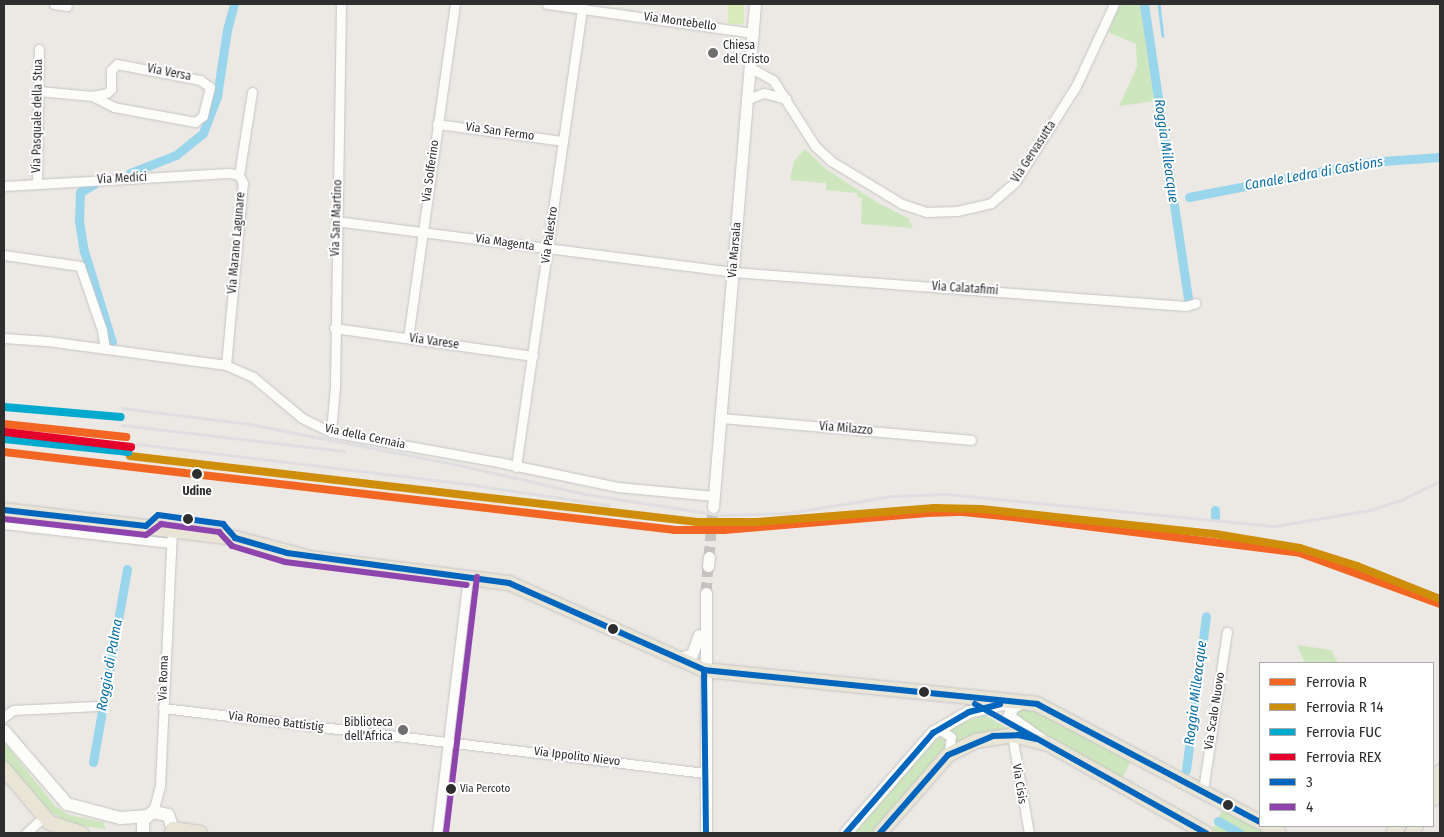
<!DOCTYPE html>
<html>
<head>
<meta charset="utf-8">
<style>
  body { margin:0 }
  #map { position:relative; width:1444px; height:837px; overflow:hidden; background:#ece8e4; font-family:"Fira Sans Condensed",sans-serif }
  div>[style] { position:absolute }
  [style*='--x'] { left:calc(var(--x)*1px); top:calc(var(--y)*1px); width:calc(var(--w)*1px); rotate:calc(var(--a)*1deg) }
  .green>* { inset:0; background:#cee6be }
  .pitch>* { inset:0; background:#d9eabb; transform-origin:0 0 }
  .stream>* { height:2.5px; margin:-1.25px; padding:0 1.25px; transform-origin:1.25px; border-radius:1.25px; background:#99d6ec }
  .canal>* { height:9px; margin:-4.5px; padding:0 4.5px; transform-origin:4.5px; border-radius:4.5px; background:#99d6ec }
  .tertiary-tunnel>* { height:11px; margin-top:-5.5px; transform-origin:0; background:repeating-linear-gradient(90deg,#c6c3c0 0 11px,transparent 0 16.5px) }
  .roads { filter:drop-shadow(0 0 1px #c5c4c5) drop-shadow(0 0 1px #c5c4c5) }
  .minor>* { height:9px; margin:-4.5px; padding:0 4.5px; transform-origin:4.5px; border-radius:4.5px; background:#fcfcfb }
  .tertiary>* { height:11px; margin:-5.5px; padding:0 5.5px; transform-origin:5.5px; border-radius:5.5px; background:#fcfcfb }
  .secondary>* { height:12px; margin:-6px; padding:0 6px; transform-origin:6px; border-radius:6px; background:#fcfcfb }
  .primary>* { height:14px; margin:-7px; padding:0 7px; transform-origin:7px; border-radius:7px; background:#e8e4d6 }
  .rail>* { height:2.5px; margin:-1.25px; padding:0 1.25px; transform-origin:1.25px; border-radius:1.25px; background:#dfdfe1 }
  .bus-1>* { height:6px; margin:-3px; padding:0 3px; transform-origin:3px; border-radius:3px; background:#0065bd }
  .bus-2>* { height:6px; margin:-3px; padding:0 3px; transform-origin:3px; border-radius:3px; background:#8e44ad }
  .rail-1>* { height:8px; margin:-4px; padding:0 4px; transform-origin:4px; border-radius:4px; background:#f26522 }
  .rail-2>* { height:8px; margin:-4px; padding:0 4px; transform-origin:4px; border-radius:4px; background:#cf8e09 }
  .rail-3>* { height:8px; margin:-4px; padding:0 4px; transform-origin:4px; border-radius:4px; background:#00a9ce }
  .rail-4>* { height:8px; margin:-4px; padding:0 4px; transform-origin:4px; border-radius:4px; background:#e4002b }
  .dots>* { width:14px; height:14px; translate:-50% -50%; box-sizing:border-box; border:2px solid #fff; border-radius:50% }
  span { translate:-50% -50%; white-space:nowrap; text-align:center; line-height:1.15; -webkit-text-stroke:4px #fff; paint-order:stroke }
  .bus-label { font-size:11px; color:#2e2e2e }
  .left { translate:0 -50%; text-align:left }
  .street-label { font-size:12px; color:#2e2e2e }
  .poi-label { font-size:12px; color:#2e2e2e }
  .right { translate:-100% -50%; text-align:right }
  .stop-label { font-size:12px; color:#2e2e2e; font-weight:700 }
  .water-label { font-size:14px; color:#0d6fa3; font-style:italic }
  .frame { position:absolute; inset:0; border:5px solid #2e2e2e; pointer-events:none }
  .legend { position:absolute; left:1259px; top:662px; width:175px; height:165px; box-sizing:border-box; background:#fff; border:1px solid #ababab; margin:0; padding:6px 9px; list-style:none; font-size:15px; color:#2e2e2e }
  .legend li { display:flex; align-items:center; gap:10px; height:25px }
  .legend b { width:25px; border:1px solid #ababab }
</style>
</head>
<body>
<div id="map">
  <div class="green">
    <div style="clip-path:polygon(1120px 4px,1142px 4px,1156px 101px,1119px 106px,1137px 67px,1136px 44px,1108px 32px)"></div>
    <div style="clip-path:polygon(805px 149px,826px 169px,878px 203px,908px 218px,913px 228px,861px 224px,862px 198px,857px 197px,857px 193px,826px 190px,826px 183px,790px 180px,794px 161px)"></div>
    <div style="clip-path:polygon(1297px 645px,1331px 650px,1338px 663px,1305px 663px)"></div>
    <div style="clip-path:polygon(1021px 709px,1045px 714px,1132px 759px,1122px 778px,1015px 720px,1013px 713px)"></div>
    <div style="clip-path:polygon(985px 715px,1012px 731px,954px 745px,954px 735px,949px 727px)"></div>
    <div style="clip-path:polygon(942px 736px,948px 740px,946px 749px,874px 833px,853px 833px,932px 743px)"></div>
    <div style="clip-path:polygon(4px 742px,55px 806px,69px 815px,103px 822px,106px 829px,73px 825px,50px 812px,4px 759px)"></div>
    <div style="clip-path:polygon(1223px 809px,1266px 833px,1218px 833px,1212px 830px)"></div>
  </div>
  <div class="pitch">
    <div style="left:728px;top:4px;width:16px;height:20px"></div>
  </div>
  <div class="stream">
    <div style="--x:1159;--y:4;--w:32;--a:83"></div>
  </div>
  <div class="canal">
    <div style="--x:1144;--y:4;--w:297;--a:81.5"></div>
    <div style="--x:130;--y:173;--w:49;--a:-21.4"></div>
    <div style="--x:176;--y:155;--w:35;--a:-39"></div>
    <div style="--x:203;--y:133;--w:40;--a:-69"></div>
    <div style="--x:217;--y:96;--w:67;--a:-81.4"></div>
    <div style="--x:227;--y:30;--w:27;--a:-75"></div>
    <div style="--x:94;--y:184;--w:16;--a:150"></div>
    <div style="--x:80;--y:192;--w:29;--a:92"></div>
    <div style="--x:79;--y:221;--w:30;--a:81"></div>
    <div style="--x:84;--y:251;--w:95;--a:72.9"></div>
    <div style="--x:1189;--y:197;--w:183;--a:-11"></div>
    <div style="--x:1369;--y:162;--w:71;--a:-4"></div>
    <div style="--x:1215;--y:510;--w:7;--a:90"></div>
    <div style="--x:93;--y:762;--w:196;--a:-80"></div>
    <div style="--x:1186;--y:770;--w:155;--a:-82.6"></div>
    <div style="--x:1218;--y:821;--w:25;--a:29"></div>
  </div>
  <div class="tertiary-tunnel">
    <div style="--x:709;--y:557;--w:50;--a:-85.4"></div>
    <div style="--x:706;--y:593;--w:27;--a:-86"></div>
  </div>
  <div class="roads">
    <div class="minor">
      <div style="--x:54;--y:4;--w:13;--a:9"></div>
      <div style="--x:547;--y:4;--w:209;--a:8"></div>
      <div style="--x:751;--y:68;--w:25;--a:29"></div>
      <div style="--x:773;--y:80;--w:78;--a:57.5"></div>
      <div style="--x:815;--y:146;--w:22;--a:43"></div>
      <div style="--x:831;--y:161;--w:83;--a:31.2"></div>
      <div style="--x:902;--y:204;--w:25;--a:18"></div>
      <div style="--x:926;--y:212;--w:31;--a:-2"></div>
      <div style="--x:957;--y:211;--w:35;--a:-13"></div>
      <div style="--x:991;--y:203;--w:32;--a:-41"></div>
      <div style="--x:1015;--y:182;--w:114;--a:-57.6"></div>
      <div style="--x:1076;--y:86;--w:90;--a:-65.1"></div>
      <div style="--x:39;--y:91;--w:53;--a:5.4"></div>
      <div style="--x:92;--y:96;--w:15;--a:-11"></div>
      <div style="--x:107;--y:93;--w:6;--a:-45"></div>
      <div style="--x:111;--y:89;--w:19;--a:-90"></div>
      <div style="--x:111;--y:70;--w:8;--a:-45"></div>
      <div style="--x:117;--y:64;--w:85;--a:10.9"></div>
      <div style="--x:200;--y:80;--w:12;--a:35"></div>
      <div style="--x:210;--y:87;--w:30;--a:104"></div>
      <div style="--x:203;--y:116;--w:10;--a:143"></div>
      <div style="--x:195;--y:122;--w:82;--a:-169.5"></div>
      <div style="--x:114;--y:107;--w:25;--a:-153"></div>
      <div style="--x:748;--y:99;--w:17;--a:-21"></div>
      <div style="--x:764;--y:93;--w:23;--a:15"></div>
      <div style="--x:437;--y:124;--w:127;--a:7.7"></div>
      <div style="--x:37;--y:184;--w:135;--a:-89.2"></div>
      <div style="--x:4;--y:186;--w:225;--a:-3.3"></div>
      <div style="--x:229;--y:173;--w:10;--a:11"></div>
      <div style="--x:336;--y:221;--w:400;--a:7.3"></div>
      <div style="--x:733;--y:272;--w:454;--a:4.3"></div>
      <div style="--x:1186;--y:306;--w:10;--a:-17"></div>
      <div style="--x:4;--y:255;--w:77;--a:8.2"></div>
      <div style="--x:80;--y:266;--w:68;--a:71"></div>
      <div style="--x:102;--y:330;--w:19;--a:81"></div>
      <div style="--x:334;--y:328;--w:201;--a:8"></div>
      <div style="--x:4;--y:338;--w:43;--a:4"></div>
      <div style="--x:47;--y:341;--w:181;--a:7.6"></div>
      <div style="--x:226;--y:365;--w:30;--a:24"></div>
      <div style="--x:253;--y:377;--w:64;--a:39.9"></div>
      <div style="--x:302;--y:418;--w:32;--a:26"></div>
      <div style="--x:331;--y:432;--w:170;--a:10.2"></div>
      <div style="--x:498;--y:462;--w:123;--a:11.8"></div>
      <div style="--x:618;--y:487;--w:96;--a:5.4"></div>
      <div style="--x:408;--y:338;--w:337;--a:-82"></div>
      <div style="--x:226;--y:365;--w:183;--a:-84.7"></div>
      <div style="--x:243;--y:183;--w:9;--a:-117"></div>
      <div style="--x:239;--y:175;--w:84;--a:-81.1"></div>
      <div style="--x:720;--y:418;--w:252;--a:5"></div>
      <div style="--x:331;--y:432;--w:46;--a:-85"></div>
      <div style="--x:335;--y:386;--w:382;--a:-89.1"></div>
      <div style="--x:516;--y:467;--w:468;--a:-81.8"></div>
      <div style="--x:4;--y:524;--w:167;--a:6.5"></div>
      <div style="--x:163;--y:708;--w:546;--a:6.84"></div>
      <div style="--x:4;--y:717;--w:11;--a:-38"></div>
      <div style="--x:13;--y:710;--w:84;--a:-2.7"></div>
      <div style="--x:939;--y:729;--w:14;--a:34"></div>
      <div style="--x:951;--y:737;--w:18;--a:99"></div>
      <div style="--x:1012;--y:735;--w:99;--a:80.2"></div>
      <div style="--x:1203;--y:790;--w:160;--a:-81.4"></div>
      <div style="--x:153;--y:812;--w:28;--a:-75"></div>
      <div style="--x:160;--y:785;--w:255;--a:-87.3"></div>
      <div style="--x:26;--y:833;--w:24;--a:-42"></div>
      <div style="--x:437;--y:833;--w:259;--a:-83.1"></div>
    </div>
    <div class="tertiary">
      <div style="--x:713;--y:507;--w:505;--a:-85.23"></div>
      <div style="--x:708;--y:566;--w:9;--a:-84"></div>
      <div style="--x:677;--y:659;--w:16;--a:-18"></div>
      <div style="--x:692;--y:654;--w:20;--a:-70"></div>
      <div style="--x:706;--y:833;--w:240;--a:-90"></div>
    </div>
    <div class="secondary">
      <div style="--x:1022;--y:702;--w:12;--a:149"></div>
      <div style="--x:1012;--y:708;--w:9;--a:108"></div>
      <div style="--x:1009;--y:717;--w:42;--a:35.2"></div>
      <div style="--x:4;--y:731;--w:96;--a:49.2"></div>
      <div style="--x:67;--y:804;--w:55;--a:14.8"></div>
      <div style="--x:120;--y:818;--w:26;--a:-4"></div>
      <div style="--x:143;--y:833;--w:13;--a:-90"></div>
      <div style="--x:143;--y:820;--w:13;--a:-39"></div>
      <div style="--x:153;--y:812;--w:15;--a:11"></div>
      <div style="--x:168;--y:815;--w:15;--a:70"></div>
      <div style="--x:846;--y:833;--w:133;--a:-49"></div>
      <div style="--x:933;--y:733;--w:42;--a:-30.3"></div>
      <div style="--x:969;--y:712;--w:37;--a:-13"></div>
    </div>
    <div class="primary">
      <div style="--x:4;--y:510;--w:233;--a:6.9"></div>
      <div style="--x:235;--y:538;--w:78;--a:14.9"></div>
      <div style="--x:310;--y:558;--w:201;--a:7.2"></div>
      <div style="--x:509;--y:583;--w:214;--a:24"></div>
      <div style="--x:704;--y:670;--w:335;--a:5.8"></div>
      <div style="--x:1037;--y:704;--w:252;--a:27.9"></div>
      <div style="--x:4;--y:769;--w:71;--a:49.6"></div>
      <div style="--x:50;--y:823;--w:33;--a:18"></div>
      <div style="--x:1433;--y:779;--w:10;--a:-45"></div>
      <div style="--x:1433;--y:799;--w:11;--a:-52"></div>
      <div style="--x:1267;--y:826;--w:14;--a:30"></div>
      <div style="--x:172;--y:833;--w:4;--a:-76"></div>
      <div style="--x:173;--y:829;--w:27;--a:8"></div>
      <div style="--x:880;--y:833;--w:103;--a:-48.9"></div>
      <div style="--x:948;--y:755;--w:31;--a:-27"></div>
      <div style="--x:976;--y:741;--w:36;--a:-9"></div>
      <div style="--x:1012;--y:735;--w:37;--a:14"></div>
      <div style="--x:1048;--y:744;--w:181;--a:29.4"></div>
      <div style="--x:1393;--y:833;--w:9;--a:-49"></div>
      <div style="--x:1412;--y:833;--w:8;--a:-60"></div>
    </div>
  </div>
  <div class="rail">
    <div style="--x:122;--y:408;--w:128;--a:7.2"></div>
    <div style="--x:249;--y:424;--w:210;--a:11"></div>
    <div style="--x:455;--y:464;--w:133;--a:13"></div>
    <div style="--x:585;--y:494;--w:137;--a:8.8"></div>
    <div style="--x:720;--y:515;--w:69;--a:-1.7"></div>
    <div style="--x:789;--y:513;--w:104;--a:-9.4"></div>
    <div style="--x:892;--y:496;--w:54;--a:-2.1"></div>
    <div style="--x:946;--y:494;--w:331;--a:5.6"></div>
    <div style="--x:1275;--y:526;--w:96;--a:-9.6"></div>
    <div style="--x:1370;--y:510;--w:35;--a:-18"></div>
    <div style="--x:1403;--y:499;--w:41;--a:-25.9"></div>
    <div style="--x:122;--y:425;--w:224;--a:6.7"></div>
    <div style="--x:129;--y:443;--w:348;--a:6.9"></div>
    <div style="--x:474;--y:485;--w:136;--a:8.4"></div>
    <div style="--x:597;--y:510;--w:30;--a:9"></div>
  </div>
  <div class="bus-1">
    <div style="--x:4;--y:510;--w:143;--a:6.4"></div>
    <div style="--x:146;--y:526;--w:16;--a:-43"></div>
    <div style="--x:158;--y:515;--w:66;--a:7.9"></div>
    <div style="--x:223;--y:524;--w:18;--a:49"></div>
    <div style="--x:235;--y:538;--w:54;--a:16.1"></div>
    <div style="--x:287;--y:553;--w:224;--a:7.7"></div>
    <div style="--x:509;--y:583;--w:214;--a:24"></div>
    <div style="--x:704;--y:670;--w:335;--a:5.8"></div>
    <div style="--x:1037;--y:704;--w:252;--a:27.9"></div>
    <div style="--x:704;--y:670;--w:163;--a:89.3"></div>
    <div style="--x:975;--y:704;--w:265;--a:29.2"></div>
    <div style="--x:846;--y:833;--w:133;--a:-49"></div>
    <div style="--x:933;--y:733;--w:42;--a:-30.3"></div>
    <div style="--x:969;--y:712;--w:32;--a:-14"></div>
    <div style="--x:880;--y:833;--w:103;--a:-48.9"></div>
    <div style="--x:948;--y:755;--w:49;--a:-22.9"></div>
    <div style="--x:993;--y:736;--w:25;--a:-2"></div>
    <div style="--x:1018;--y:735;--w:19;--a:12"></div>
  </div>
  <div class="bus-2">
    <div style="--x:4;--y:519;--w:143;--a:6.4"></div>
    <div style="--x:146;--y:535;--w:19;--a:-36"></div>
    <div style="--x:161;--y:524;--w:59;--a:7.9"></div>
    <div style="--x:219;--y:532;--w:19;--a:47"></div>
    <div style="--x:232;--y:546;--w:55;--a:16.8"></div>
    <div style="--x:285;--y:562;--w:183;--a:7.2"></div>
    <div style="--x:446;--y:833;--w:258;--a:-83.1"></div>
  </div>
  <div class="rail-1">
    <div style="--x:4;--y:424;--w:123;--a:6.1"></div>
    <div style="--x:4;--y:452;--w:676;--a:6.63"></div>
    <div style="--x:675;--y:530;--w:49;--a:0"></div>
    <div style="--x:724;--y:530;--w:204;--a:-4.8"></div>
    <div style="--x:927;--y:513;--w:36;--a:-2"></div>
    <div style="--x:963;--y:512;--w:50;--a:5.7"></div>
    <div style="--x:1013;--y:517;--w:289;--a:7.1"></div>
    <div style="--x:1300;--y:553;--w:149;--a:20"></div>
  </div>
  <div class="rail-2">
    <div style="--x:130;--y:456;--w:571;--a:6.64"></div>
    <div style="--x:697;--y:522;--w:60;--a:0"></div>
    <div style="--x:757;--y:522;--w:178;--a:-4.5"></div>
    <div style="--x:934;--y:508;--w:47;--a:1.2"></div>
    <div style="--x:981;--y:509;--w:235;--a:6.1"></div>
    <div style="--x:1215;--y:534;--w:86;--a:9.4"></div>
    <div style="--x:1300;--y:548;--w:60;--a:17.5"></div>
    <div style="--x:1357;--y:566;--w:89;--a:21.7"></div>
  </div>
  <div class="rail-3">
    <div style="--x:4;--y:407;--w:117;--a:4.9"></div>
    <div style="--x:4;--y:439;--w:125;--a:6"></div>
  </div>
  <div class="rail-4">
    <div style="--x:5;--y:432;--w:127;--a:6.8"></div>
  </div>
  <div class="dots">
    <div style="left:713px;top:53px;background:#706f6e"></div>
    <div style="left:197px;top:474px;background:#2e2e2e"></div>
    <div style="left:188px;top:519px;background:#2e2e2e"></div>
    <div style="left:613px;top:629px;background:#2e2e2e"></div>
    <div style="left:924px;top:692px;background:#2e2e2e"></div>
    <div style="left:403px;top:730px;background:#706f6e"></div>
    <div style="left:451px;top:789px;background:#2e2e2e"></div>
    <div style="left:1228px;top:805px;background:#2e2e2e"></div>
  </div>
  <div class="bus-label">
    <span class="left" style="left:460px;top:789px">Via Percoto</span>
  </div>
  <div class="street-label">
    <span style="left:680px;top:22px;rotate:8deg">Via Montebello</span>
    <span style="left:169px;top:73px;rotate:11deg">Via Versa</span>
    <span style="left:38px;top:116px;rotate:-89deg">Via Pasquale della Stua</span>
    <span style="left:500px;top:132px;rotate:8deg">Via San Fermo</span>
    <span style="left:1034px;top:152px;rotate:-57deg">Via Gervasutta</span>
    <span style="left:431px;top:171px;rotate:-82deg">Via Solferino</span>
    <span style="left:122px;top:179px;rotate:-3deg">Via Medici</span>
    <span style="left:337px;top:218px;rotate:-88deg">Via San Martino</span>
    <span style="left:550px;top:235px;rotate:-82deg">Via Palestro</span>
    <span style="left:237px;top:243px;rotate:-85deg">Via Marano Lagunare</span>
    <span style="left:505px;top:243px;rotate:8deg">Via Magenta</span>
    <span style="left:735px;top:250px;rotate:-85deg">Via Marsala</span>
    <span style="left:965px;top:289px;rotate:4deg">Via Calatafimi</span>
    <span style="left:434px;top:342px;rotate:8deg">Via Varese</span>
    <span style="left:846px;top:429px;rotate:5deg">Via Milazzo</span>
    <span style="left:365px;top:437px;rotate:12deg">Via della Cernaia</span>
    <span style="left:164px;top:678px;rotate:-88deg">Via Roma</span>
    <span style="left:1215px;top:711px;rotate:-81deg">Via Scalo Nuovo</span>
    <span style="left:276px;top:722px;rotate:7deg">Via Romeo Battistig</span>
    <span style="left:577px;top:757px;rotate:7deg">Via Ippolito Nievo</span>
    <span style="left:1019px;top:784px;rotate:81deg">Via Cisis</span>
  </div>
  <div class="poi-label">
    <span class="left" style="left:723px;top:53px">Chiesa<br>del Cristo</span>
    <span class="right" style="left:393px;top:730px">Biblioteca<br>dell'Africa</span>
  </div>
  <div class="stop-label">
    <span style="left:197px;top:492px">Udine</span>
  </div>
  <div class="water-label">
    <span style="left:1166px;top:151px;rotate:82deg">Roggia Milleacque</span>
    <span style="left:1314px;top:174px;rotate:-10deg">Canale Ledra di Castions</span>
    <span style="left:110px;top:665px;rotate:-80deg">Roggia di Palma</span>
    <span style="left:1196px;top:693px;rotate:-83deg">Roggia Milleacque</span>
  </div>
  <div class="frame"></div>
  <ul class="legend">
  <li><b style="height:6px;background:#f26522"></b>Ferrovia R</li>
  <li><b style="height:6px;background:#cf8e09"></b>Ferrovia R 14</li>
  <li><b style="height:6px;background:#00a9ce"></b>Ferrovia FUC</li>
  <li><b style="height:6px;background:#e4002b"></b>Ferrovia REX</li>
  <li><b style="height:6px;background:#0065bd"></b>3</li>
  <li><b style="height:6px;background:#8e44ad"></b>4</li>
  </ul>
</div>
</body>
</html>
